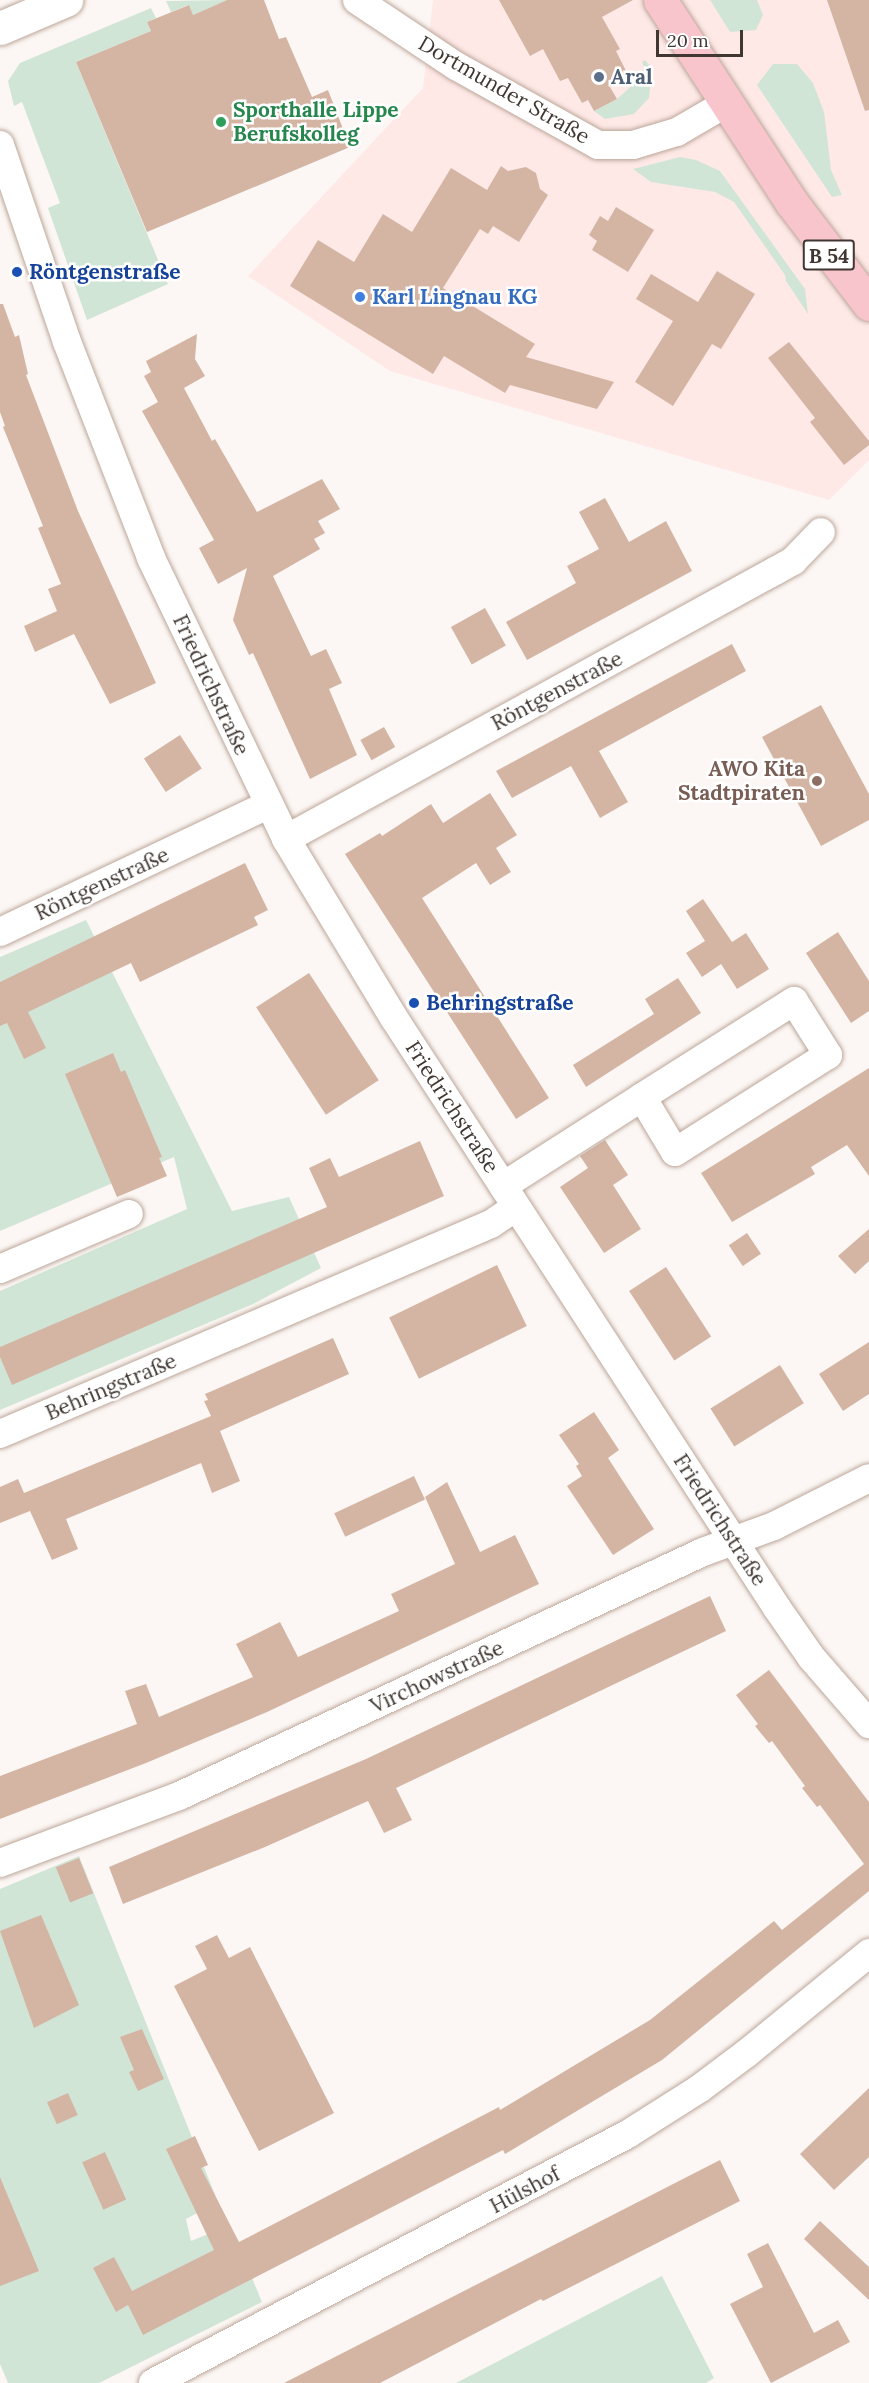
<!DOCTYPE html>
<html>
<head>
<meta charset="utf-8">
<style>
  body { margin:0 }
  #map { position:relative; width:869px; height:2383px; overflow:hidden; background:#fcf7f4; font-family:Lora,serif }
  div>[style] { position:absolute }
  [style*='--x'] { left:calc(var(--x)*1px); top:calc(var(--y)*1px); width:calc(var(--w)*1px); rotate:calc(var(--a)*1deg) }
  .commercial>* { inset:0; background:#fee9e7 }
  .green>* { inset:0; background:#d1e5d7 }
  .building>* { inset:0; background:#d4b5a3; transform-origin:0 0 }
  .roads { filter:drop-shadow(0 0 2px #bca699) drop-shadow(0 0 2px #bca699) }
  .minor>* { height:28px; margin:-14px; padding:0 14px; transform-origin:14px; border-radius:14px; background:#fff }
  .tertiary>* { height:33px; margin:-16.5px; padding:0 16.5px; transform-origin:16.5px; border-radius:16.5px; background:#fff }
  .primary>* { height:33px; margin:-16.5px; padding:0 16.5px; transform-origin:16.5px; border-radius:16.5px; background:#f8c5cd }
  .dots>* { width:16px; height:16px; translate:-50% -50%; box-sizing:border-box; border:3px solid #fff; border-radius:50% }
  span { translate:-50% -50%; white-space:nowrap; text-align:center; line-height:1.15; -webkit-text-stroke:5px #fff; paint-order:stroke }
  .shield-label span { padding:2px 4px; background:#fff; border:2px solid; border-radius:4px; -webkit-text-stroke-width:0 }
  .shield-label { font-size:20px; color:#403732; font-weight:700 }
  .service-label { font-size:21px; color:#4e5e75; font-weight:700 }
  .left { translate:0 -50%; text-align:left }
  .street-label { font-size:21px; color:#403732 }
  .leisure-label { font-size:21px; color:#27864d; font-weight:700 }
  .transit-label { font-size:21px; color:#164399; font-weight:700 }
  .shop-label { font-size:21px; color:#366cbe; font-weight:700 }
  .education-label { font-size:21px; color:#785e54; font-weight:700 }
  .right { translate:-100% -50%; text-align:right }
  .scale { position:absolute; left:656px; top:30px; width:87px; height:27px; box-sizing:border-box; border:3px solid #403732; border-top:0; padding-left:8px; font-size:18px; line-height:21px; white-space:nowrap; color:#403732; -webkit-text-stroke:4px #fff; paint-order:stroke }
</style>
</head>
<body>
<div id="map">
  <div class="commercial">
    <div style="clip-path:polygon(433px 0,869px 0,869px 460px,829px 500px,390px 371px,248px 276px,423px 88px)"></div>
  </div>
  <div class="green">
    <div style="clip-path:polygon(227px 0,193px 15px,188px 5px,171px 12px,166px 1px)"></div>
    <div style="clip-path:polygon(710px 0,757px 0,763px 15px,756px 30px,730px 32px)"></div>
    <div style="clip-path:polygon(151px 8px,156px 18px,147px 22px,151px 31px,76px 62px,168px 284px,87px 320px,48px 208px,60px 203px,22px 102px,14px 106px,8px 81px,20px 63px)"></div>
    <div style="clip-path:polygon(645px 60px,652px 68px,649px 98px,634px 114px,605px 119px,594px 111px,617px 99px,639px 79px,638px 73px,645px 69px,642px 62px)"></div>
    <div style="clip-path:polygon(773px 64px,797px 64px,813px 83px,824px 112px,831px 170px,842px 195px,832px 197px,757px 85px)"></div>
    <div style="clip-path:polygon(680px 157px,696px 160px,720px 171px,805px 289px,808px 314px,786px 281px,785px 275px,734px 202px,715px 192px,651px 182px,633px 169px)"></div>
    <div style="clip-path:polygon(86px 920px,232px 1211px,289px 1197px,321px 1268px,253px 1304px,0 1410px,0 1291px,187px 1209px,174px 1157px,0 1231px,0 957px)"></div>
    <div style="clip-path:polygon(79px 1856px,218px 2202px,186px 2219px,191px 2241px,230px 2225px,262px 2302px,99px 2383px,8px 2383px,0 2364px,0 1889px)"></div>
    <div style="clip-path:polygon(662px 2276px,714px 2378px,706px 2383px,456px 2383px)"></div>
  </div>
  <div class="building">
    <div style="clip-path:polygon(227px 0,264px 0,279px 39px,286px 37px,312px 97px,328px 90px,350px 147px,147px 232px,76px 62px,151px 31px,147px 22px,189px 5px,193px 15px)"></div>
    <div style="clip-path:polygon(499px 0,633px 0,602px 17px,620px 49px,616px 51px,629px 77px,610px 87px,617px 99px,594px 111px,588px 100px,582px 103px,568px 78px,560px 81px,543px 49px,530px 56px)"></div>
    <div style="clip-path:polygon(827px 0,869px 0,869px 110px,865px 111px)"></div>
    <div style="clip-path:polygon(501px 166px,508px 171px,526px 167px,536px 173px,540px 189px,548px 195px,519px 242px,493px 226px,488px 234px,480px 229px,443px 288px,535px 344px,526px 357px,614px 382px,597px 409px,510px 385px,505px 393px,444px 356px,433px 374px,290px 286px,318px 240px,354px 262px,383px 214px,412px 232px,451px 168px,487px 190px)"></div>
    <div style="clip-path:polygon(616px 207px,654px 230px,628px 272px,592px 250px,597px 241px,589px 235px,600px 216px,608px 221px)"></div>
    <div style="clip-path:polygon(717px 271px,755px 294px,721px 349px,712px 344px,673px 406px,635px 382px,673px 321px,636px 299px,651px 274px,698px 302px)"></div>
    <div style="clip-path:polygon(0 304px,3px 304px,15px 337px,19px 335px,28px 374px,26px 375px,78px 511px,156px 683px,110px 704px,74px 634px,35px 652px,24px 626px,57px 611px,48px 589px,61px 584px,38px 528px,43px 526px,3px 427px,5px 426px,0 412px)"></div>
    <div style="clip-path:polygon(197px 334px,195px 359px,205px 376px,184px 388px,212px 441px,215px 439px,257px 512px,322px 479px,340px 509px,318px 521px,325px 533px,314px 539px,320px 549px,273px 576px,311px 656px,326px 649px,342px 683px,329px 689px,357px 755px,310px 779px,253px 653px,249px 655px,233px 620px,247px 568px,218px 584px,199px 548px,214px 540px,142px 411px,158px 402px,144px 376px,151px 372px,146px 361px)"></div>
    <div style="clip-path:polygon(789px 342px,869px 441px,869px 445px,844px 465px,810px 422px,815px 418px,768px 358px)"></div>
    <div style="clip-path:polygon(605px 498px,629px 542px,666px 521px,692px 571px,527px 660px,506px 622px,576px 583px,567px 566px,599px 549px,579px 512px)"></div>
    <div style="left:485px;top:608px;width:43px;height:39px;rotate:61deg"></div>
    <div style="clip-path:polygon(732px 644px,746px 671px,599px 751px,628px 802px,600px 818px,571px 766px,512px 798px,496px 771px)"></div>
    <div style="clip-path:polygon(821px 705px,869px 794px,869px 820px,821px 846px,762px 737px)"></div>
    <div style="left:384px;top:727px;width:23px;height:27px;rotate:61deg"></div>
    <div style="left:180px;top:735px;width:40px;height:43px;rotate:57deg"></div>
    <div style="clip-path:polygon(490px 793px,517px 835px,496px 848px,511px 872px,490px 885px,476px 863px,422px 898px,549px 1098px,516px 1119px,345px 854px,380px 833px,382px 836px,431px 804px,443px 823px)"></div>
    <div style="clip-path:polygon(245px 863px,268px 910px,254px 917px,258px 925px,140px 982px,131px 963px,28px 1012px,46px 1048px,24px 1059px,7px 1023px,0 1026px,0 982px)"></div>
    <div style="clip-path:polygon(703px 899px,732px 942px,746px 933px,769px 969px,737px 989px,721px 964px,702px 977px,686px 953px,705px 941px,686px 911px)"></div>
    <div style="clip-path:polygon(838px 932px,869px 981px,869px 1011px,851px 1023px,806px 953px)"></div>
    <div style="left:309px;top:973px;width:128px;height:63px;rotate:57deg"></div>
    <div style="clip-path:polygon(678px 978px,701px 1013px,586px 1087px,573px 1065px,654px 1014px,645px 999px)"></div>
    <div style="clip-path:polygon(113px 1053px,121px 1072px,125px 1070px,162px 1157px,159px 1158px,167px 1176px,117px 1197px,65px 1074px)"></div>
    <div style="clip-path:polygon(869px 1068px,869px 1176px,847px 1145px,811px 1167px,815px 1174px,732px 1222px,701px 1173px)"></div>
    <div style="clip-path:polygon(605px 1140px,628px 1175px,613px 1185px,641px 1229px,604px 1253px,560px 1187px,588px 1168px,580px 1156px)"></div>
    <div style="clip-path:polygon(420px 1141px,444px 1196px,12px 1385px,0 1357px,0 1347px,327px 1207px,309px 1168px,330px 1158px,339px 1177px)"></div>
    <div style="clip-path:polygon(869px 1229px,869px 1261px,855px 1274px,838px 1256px)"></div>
    <div style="left:747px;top:1233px;width:25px;height:22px;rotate:56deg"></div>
    <div style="left:497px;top:1265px;width:68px;height:120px;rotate:64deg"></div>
    <div style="left:666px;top:1267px;width:83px;height:44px;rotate:57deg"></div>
    <div style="clip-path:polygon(333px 1338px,349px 1374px,220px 1431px,240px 1481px,212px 1493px,201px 1463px,134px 1491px,66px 1519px,78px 1549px,52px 1560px,30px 1511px,0 1523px,0 1487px,18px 1479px,24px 1493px,211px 1416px,204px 1401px,208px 1400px,205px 1394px)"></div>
    <div style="clip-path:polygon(869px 1342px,869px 1394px,843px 1411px,819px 1374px)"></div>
    <div style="left:780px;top:1365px;width:45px;height:82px;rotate:58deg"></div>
    <div style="clip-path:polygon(594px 1412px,619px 1450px,608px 1458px,654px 1529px,613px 1555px,567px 1486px,582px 1476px,576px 1466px,579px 1464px,559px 1435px)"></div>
    <div style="left:414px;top:1476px;width:26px;height:88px;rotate:65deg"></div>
    <div style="clip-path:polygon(447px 1482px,480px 1552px,515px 1535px,539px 1584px,267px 1712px,146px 1763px,0 1819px,0 1776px,137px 1724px,125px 1691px,146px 1684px,159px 1717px,253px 1677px,236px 1644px,280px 1622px,298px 1657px,399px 1611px,391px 1594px,455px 1564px,425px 1497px)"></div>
    <div style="clip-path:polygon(710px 1596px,726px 1631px,396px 1788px,412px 1820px,384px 1833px,368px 1801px,265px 1847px,123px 1904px,109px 1867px,366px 1759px)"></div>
    <div style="clip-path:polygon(769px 1670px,869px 1802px,869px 1891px,662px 2060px,505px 2154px,503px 2150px,143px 2335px,128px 2305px,116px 2312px,93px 2268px,114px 2257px,132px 2291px,214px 2250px,166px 2149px,195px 2136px,208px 2165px,201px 2168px,239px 2242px,499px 2107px,500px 2110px,650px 2020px,774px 1921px,782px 1930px,864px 1864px,820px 1805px,817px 1807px,802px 1788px,805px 1786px,772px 1741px,769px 1743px,755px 1726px,758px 1724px,736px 1695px)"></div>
    <div style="left:79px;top:1858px;width:38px;height:25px;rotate:68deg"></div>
    <div style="clip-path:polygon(41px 1915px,79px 2005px,34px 2028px,0 1931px)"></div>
    <div style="clip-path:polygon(217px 1935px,229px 1958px,250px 1947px,334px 2113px,259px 2151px,174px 1986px,207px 1969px,195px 1946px)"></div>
    <div style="clip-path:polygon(142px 2029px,164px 2079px,138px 2091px,129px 2072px,134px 2070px,120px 2037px)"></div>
    <div style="clip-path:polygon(869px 2088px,869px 2157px,834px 2190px,800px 2154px)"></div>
    <div style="left:68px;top:2093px;width:24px;height:23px;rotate:66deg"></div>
    <div style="left:105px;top:2152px;width:52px;height:25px;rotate:66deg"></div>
    <div style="clip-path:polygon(720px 2160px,740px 2201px,543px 2301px,541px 2299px,380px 2383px,284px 2383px)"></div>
    <div style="clip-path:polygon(0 2177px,39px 2271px,0 2286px)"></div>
    <div style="clip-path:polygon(820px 2221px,869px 2267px,869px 2300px,804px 2239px)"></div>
    <div style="clip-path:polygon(768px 2243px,814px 2333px,838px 2320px,850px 2342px,771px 2383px,730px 2304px,763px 2287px,747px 2254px)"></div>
  </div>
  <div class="roads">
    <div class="minor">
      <div style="--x:357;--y:0;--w:119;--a:33.7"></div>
      <div style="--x:456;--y:66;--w:162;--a:29.1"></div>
      <div style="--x:598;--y:145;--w:35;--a:0"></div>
      <div style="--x:633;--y:145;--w:46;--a:-16.5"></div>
      <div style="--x:677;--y:132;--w:56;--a:-30.3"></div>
      <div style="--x:0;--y:145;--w:208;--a:71.2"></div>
      <div style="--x:67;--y:342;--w:232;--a:68.7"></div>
      <div style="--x:151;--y:558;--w:312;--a:64.3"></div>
      <div style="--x:286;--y:839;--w:209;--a:58.9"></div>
      <div style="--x:394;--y:1018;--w:703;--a:57.01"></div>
      <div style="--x:777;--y:1608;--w:60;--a:55.2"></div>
      <div style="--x:811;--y:1657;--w:89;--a:49.1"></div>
      <div style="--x:286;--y:839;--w:558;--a:-28.73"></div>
      <div style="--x:775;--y:571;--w:21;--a:-29"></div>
      <div style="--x:793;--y:561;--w:40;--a:-46"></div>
      <div style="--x:0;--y:932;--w:296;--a:-25.4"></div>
      <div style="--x:503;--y:1186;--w:165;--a:-32.6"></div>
      <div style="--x:642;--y:1097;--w:180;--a:-32.3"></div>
      <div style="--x:794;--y:1001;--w:64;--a:57.8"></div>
      <div style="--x:828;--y:1055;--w:181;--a:147.6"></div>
      <div style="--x:675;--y:1152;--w:64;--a:-121"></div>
      <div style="--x:0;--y:1269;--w:140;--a:-23.1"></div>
      <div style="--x:0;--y:1434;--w:534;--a:-23.16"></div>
      <div style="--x:491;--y:1224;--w:30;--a:-34"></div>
      <div style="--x:0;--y:1863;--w:191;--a:-20.5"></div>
      <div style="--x:179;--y:1796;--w:578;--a:-24.97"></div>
      <div style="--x:703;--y:1552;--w:76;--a:-20.1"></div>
      <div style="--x:774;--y:1526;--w:106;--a:-26.8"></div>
      <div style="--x:153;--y:2383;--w:536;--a:-27.66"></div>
      <div style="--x:628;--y:2134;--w:84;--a:-32.4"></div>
      <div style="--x:699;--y:2089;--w:60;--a:-36.9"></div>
      <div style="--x:747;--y:2053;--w:158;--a:-39.3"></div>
    </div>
    <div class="tertiary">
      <div style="--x:0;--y:28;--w:72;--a:-23"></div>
    </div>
    <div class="primary">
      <div style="--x:660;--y:0;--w:242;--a:57"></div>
      <div style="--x:792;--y:203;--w:127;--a:52.7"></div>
    </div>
  </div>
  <div class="dots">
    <div style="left:599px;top:77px;background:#5c6f8a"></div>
    <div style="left:221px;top:122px;background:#2e9e5b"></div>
    <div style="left:17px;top:272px;background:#1a4fb4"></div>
    <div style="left:360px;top:297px;background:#3f7fe0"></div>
    <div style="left:817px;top:781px;background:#8d6e63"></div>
    <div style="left:414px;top:1003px;background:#1a4fb4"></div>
  </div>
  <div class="shield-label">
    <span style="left:829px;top:255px">B 54</span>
  </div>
  <div class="service-label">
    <span class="left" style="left:611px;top:77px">Aral</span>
  </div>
  <div class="street-label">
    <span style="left:504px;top:90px;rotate:30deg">Dortmunder Straße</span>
    <span style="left:211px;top:685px;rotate:65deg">Friedrichstraße</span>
    <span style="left:557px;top:691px;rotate:-28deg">Röntgenstraße</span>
    <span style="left:102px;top:884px;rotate:-25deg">Röntgenstraße</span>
    <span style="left:452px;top:1107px;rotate:57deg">Friedrichstraße</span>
    <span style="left:111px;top:1387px;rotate:-23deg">Behringstraße</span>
    <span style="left:720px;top:1520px;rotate:57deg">Friedrichstraße</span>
    <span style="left:437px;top:1677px;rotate:-25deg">Virchowstraße</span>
    <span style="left:525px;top:2190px;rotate:-28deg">Hülshof</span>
  </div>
  <div class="leisure-label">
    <span class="left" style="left:233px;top:122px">Sporthalle Lippe<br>Berufskolleg</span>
  </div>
  <div class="transit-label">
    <span class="left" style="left:29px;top:272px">Röntgenstraße</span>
    <span class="left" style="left:426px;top:1003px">Behringstraße</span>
  </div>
  <div class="shop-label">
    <span class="left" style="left:372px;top:297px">Karl Lingnau KG</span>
  </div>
  <div class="education-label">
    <span class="right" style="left:805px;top:781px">AWO Kita<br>Stadtpiraten</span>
  </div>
  <div class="scale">20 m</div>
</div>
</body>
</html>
